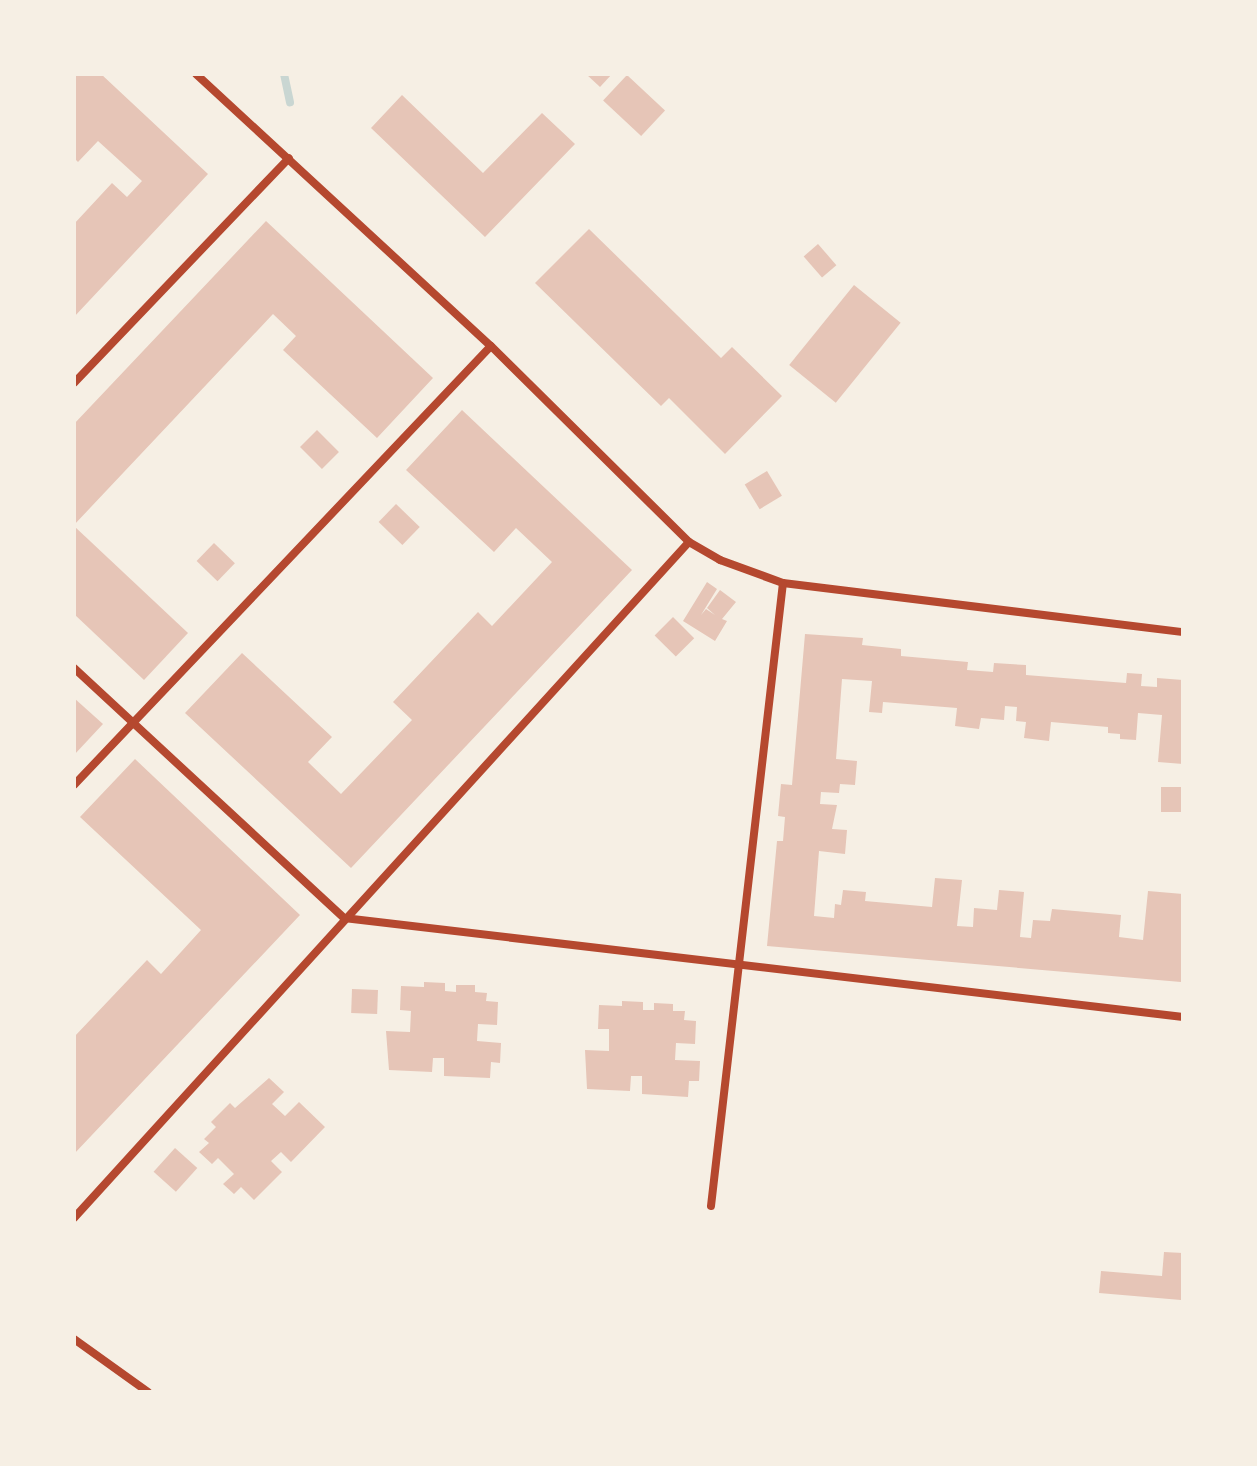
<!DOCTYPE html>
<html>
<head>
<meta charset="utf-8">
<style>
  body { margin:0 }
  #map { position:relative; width:1257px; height:1466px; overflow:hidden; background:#f6efe4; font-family:"IBM Plex Sans",sans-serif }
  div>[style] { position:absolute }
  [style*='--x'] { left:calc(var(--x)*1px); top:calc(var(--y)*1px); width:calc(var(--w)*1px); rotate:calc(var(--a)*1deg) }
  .stream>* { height:8px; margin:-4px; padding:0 4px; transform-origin:4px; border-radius:4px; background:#c9d6d2 }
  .building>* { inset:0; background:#e6c5b7; transform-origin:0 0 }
  .minor>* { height:8px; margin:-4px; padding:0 4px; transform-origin:4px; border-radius:4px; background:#b5482f }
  span { translate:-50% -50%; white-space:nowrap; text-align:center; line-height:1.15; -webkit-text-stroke:8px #f6efe4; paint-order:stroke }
  .frame { position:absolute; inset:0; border:76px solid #f6efe4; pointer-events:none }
</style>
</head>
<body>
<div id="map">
  <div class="stream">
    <div style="--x:284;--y:74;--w:29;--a:78"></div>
  </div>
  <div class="building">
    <div style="clip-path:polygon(74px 74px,101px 74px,208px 174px,74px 317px,74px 224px,112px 183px,127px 197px,142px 181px,98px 141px,78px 162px,74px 158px)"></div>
    <div style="clip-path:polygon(586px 74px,612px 74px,600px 87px)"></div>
    <div style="left:627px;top:75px;width:52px;height:35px;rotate:43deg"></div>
    <div style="clip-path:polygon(402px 95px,483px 173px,542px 113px,575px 144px,485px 237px,371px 128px)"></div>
    <div style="clip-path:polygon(266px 221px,433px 378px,377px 438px,283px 350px,296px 336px,273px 314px,74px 525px,74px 424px)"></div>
    <div style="clip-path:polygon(589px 229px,721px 358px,732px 347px,782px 396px,725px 454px,669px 398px,661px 406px,535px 283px)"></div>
    <div style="left:818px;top:244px;width:28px;height:19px;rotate:49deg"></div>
    <div style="left:854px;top:285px;width:60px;height:103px;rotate:39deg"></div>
    <div style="clip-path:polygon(462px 410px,632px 570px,351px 868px,185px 713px,242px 653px,332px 737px,308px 762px,341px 794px,412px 720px,393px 702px,478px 612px,492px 626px,552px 562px,516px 528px,494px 552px,406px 470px)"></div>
    <div style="left:317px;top:430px;width:31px;height:24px;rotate:45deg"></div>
    <div style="left:767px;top:471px;width:29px;height:26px;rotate:59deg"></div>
    <div style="left:396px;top:504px;width:33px;height:25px;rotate:44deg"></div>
    <div style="clip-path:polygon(74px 526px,188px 633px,144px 680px,74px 614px)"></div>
    <div style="left:214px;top:543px;width:29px;height:25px;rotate:44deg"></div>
    <div style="clip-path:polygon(707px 582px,717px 589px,701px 615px,706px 609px,715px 615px,707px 608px,720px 590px,736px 602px,722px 619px,727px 621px,715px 641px,683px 621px)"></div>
    <div style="left:673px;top:617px;width:30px;height:26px;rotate:45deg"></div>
    <div style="clip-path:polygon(805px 634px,863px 638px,862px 645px,901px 649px,901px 656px,968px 662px,967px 670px,993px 672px,994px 663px,1026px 665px,1026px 675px,1126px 683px,1127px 673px,1142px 674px,1141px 686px,1157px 687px,1157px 678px,1183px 680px,1183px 764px,1158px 762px,1162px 715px,1138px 713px,1136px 740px,1120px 739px,1120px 734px,1108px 733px,1108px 727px,1051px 722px,1049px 741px,1024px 738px,1026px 722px,1016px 721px,1017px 707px,1005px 706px,1004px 720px,981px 718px,979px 729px,955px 726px,957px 708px,883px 702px,882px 713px,869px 712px,872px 681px,842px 679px,836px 759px,857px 761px,855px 785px,840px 784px,839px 793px,821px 792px,820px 804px,837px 805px,832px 829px,847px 830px,845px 854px,819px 851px,814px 916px,834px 918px,835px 904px,841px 905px,843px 890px,866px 892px,865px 901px,932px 907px,935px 878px,962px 880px,957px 926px,973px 927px,974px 908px,997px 910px,999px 890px,1024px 892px,1020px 937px,1031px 938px,1033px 920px,1050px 921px,1052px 909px,1121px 915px,1119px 937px,1143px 940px,1148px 891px,1183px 894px,1181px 982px,767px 946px,777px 841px,783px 841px,785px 817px,778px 816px,781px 784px,792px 785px)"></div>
    <div style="clip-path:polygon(74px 698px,103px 724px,74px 755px)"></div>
    <div style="clip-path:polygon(135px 759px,300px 915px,74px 1154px,74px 1037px,147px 960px,161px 974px,201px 930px,80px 817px)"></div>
    <div style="left:1183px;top:787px;width:25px;height:22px;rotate:90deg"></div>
    <div style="clip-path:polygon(424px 982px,445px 983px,445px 991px,456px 992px,456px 985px,475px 985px,475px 992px,487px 993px,486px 1001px,498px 1002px,497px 1025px,478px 1024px,477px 1041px,501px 1043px,500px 1063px,491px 1062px,490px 1078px,444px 1076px,444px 1058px,433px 1058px,432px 1072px,389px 1070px,386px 1031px,410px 1032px,411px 1011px,400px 1010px,401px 986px,424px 987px)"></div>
    <div style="left:352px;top:989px;width:26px;height:24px;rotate:2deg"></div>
    <div style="clip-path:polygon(622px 1001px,643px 1002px,643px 1010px,654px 1010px,654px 1003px,673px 1004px,673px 1011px,685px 1011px,684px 1020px,696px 1021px,695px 1044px,676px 1043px,675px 1060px,700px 1061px,699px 1081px,689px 1081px,688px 1097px,642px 1094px,642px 1076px,631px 1076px,630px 1091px,587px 1089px,585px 1050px,609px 1051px,609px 1029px,598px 1029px,599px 1005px,622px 1006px)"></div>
    <div style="clip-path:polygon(269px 1078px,284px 1092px,272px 1104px,285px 1116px,299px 1102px,325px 1127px,291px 1162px,281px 1152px,271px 1161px,282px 1172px,254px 1200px,241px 1187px,234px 1194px,223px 1184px,234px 1174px,218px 1158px,212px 1164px,199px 1152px,209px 1143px,204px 1139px,216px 1127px,211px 1122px,230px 1103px,235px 1108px)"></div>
    <div style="left:175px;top:1148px;width:30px;height:32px;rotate:42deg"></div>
    <div style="clip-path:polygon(1164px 1252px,1183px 1253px,1181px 1300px,1099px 1293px,1101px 1271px,1162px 1276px)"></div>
  </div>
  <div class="minor">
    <div style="--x:196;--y:74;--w:401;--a:42.7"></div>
    <div style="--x:491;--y:346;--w:279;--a:44.7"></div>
    <div style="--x:689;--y:542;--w:36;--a:30"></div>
    <div style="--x:720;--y:560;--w:67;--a:20.1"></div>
    <div style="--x:783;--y:583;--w:403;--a:7"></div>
    <div style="--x:74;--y:383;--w:311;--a:-46.3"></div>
    <div style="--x:74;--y:668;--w:368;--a:42.8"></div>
    <div style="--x:344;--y:918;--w:845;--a:6.73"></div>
    <div style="--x:74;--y:785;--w:605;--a:-46.47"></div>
    <div style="--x:711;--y:1206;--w:627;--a:-83.41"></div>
    <div style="--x:74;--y:1218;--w:914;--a:-47.71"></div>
    <div style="--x:74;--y:1339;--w:91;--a:35.6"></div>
  </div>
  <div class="frame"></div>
</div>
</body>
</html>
